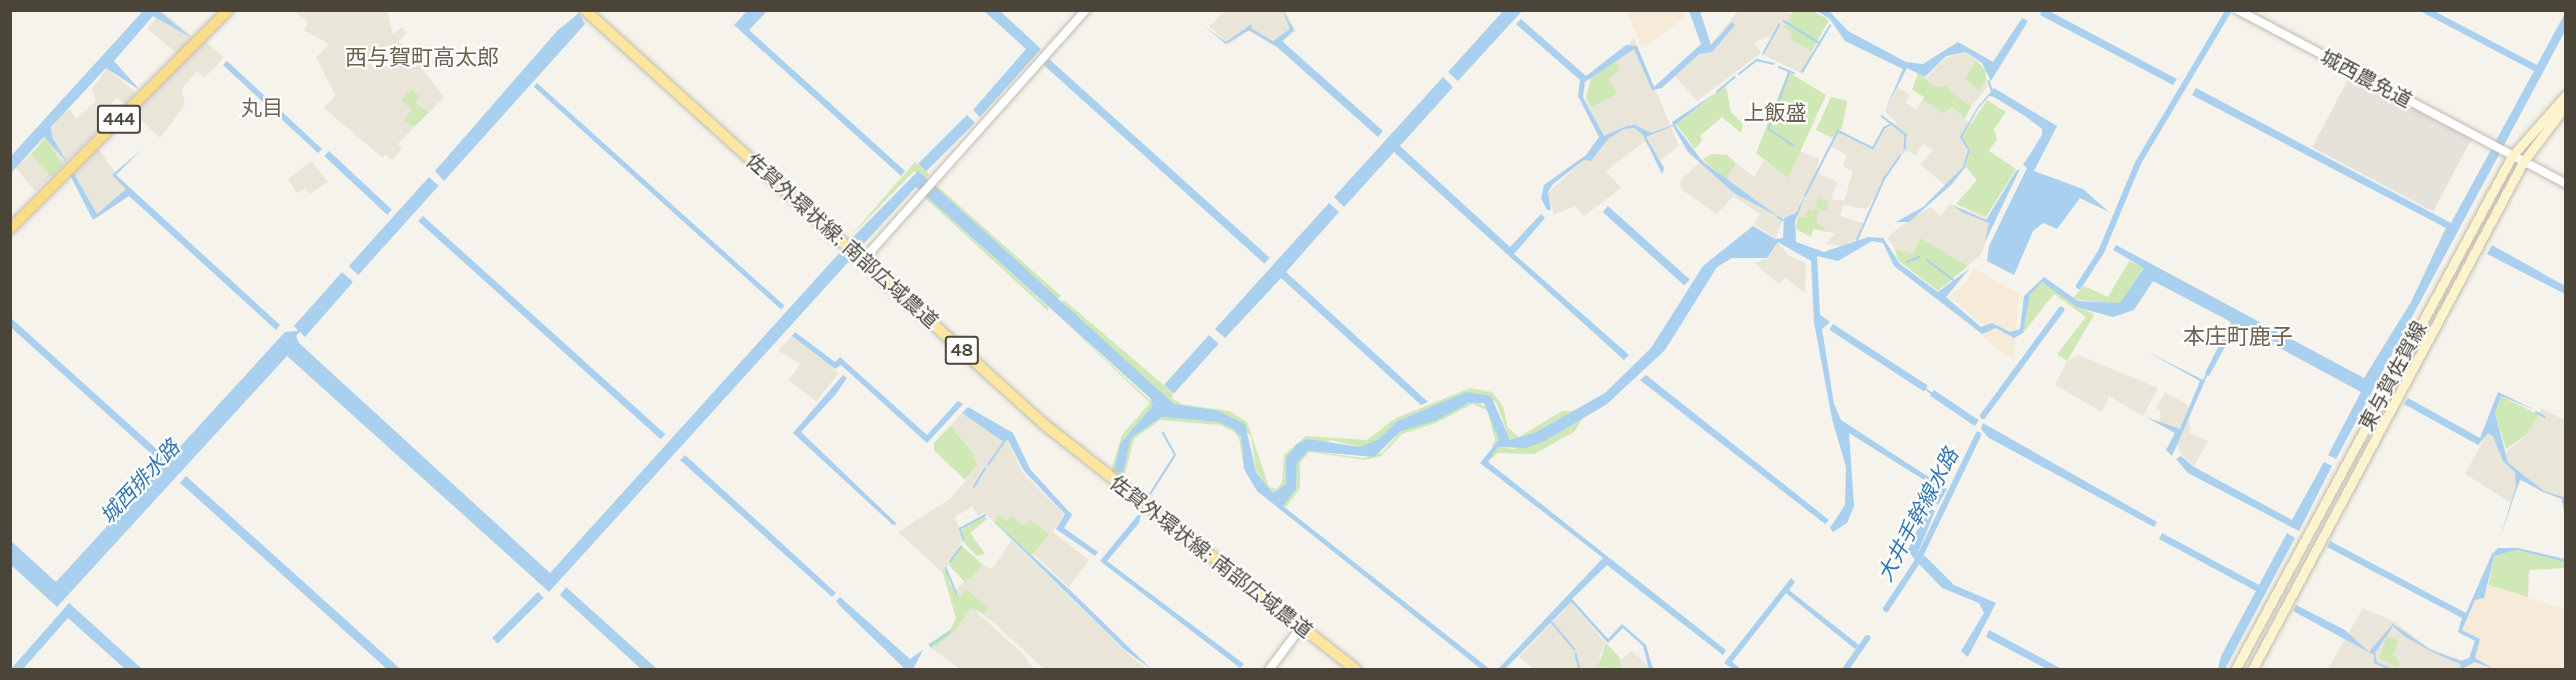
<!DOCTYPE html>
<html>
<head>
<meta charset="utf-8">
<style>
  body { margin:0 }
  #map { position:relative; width:2576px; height:680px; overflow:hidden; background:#f5f3eb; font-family:Karla,"Noto Sans JP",sans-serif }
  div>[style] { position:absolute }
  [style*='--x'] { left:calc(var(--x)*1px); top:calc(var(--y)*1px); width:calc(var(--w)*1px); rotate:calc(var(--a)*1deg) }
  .residential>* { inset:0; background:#e9e5d9; transform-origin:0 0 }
  .commercial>* { inset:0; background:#f6ebd8 }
  .industrial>* { inset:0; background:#e5e2dc; transform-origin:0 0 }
  .green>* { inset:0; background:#cfe8b6 }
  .water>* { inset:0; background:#aad0ef; transform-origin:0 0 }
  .stream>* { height:1.5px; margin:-0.75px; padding:0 0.75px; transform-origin:0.75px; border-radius:0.75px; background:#aad0ef }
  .canal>* { height:6px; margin:-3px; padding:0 3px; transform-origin:3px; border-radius:3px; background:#aad0ef }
  .roads { filter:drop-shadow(0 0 2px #c1bbae) drop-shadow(0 0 2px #c1bbae) }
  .tertiary>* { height:8px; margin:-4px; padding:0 4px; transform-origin:4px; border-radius:4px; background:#fff }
  .secondary>* { height:9px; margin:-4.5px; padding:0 4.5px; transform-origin:4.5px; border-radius:4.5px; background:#fdf4cd }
  .primary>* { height:10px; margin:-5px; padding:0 5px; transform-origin:5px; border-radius:5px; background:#fce59e }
  .trunk>* { height:10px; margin:-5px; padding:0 5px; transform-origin:5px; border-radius:5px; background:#fbdc88 }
  span { translate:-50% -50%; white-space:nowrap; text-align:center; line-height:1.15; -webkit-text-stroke:4.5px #fff; paint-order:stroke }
  .shield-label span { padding:2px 4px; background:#fff; border:2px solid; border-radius:4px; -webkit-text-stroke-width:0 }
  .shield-label { font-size:18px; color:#4a4439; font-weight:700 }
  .street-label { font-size:20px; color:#4a4439 }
  .neighbourhood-label { font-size:21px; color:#6c6250 }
  .water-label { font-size:21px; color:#3378b4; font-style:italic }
  .quarter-label { font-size:22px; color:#6c6250 }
  .frame { position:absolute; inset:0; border:12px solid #4a4439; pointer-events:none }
</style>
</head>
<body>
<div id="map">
  <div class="residential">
    <div style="left:162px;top:11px;width:40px;height:23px;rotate:40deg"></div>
    <div style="clip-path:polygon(295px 11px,387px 11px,393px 34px,402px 27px,407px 33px,398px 42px,406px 47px,444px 97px,429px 112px,415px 101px,411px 89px,412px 109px,405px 120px,414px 127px,398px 144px,402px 149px,392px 160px,385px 155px,383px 158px,324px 108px,335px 95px,316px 58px,329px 44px,304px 30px,308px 23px)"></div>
    <div style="clip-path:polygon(1226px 11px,1285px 11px,1296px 31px,1276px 47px,1249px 31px,1229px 44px,1209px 26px)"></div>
    <div style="clip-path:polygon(1738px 11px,1785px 11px,1791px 14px,1783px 27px,1792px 32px,1790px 39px,1814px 52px,1803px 74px,1764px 55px,1775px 34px,1754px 42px,1761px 53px,1697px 101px,1674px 75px,1711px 44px)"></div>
    <div style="clip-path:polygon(1634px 38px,1679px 146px,1661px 160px,1644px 142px,1606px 171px,1621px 188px,1584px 216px,1574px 206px,1554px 215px,1548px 193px,1603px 142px,1590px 108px,1617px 94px,1609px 79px,1620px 69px,1616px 60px)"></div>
    <div style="clip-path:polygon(205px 41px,224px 58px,204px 78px,197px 71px,182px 89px,185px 105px,160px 138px,132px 112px)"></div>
    <div style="clip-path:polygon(1966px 52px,1976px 60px,1965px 78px,1978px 90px,1986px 81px,1988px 86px,1971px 107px,1945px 86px,1936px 87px,1925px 79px,1945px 58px)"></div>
    <div style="clip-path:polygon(107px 68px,136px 93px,125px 104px,117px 97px,107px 108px,112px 117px,63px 165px,45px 138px,61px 115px,70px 109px,76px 119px,96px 101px,92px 89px)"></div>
    <div style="clip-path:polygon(1898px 88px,1910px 94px,1906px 103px,1917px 110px,1922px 100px,1943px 113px,1952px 107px,1965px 118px,1970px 124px,1962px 137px,1970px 150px,1966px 167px,1952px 185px,1945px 185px,1920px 164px,1933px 151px,1923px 144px,1916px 155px,1908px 151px,1899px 156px,1867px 209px,1843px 205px,1840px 216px,1865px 224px,1858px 239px,1842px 246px,1826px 244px,1835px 234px,1798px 216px,1784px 217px,1775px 239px,1754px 224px,1760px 214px,1733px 196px,1717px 214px,1681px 189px,1680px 181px,1703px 159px,1725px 180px,1736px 163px,1754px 177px,1764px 160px,1788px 177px,1800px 151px,1819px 159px,1816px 173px,1838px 182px,1831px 199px,1844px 201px,1853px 171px,1843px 166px,1847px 155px,1831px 146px,1840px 130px,1873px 149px,1885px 129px,1897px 123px,1885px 112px)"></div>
    <div style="clip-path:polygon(97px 147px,128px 190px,97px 217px,73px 171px)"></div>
    <div style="left:31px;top:154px;width:30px;height:21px;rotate:49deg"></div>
    <div style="clip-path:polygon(311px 161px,328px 182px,309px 194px,305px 188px,297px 193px,288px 179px)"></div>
    <div style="clip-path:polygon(1950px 204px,1986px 217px,1992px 224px,1981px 254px,1968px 266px,1922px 238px,1913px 254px,1895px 249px,1888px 238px,1898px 228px,1930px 207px,1941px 216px)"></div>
    <div style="clip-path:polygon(1778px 243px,1789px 256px,1806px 263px,1805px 293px,1785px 278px,1779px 284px,1754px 263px,1768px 258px)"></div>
    <div style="clip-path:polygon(792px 336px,839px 373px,816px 401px,789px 380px,800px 364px,778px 350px)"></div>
    <div style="clip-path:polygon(2078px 355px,2158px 388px,2143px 416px,2109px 396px,2102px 412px,2055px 385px,2067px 361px)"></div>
    <div style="clip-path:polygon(2165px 392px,2188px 405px,2190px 433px,2208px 441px,2194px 466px,2181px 454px,2174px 433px,2159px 421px,2161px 412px,2156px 409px)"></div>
    <div style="clip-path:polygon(2542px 409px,2565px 420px,2565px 516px,2561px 499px,2521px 481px,2510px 502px,2465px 474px,2488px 431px,2495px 434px,2503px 455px,2526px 435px)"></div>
    <div style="clip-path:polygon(962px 413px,1008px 441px,1022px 472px,1064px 514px,1053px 532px,1089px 560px,1069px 587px,1006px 529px,984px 512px,978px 516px,972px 506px,955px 517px,963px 540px,943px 573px,898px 532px,950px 499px,977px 467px,973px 451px,950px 426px)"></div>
    <div style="clip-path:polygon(1012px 540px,1126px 652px,1146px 669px,1044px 669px,992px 621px,964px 602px,955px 590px,983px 565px,992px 569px)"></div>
    <div style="clip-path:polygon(1571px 603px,1606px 643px,1599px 655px,1602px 669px,1534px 669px,1519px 657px)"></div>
    <div style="clip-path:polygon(971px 607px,1022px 653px,1034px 669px,960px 669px,932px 649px,953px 633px)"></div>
    <div style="clip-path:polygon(2363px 608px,2395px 622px,2429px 648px,2461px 660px,2463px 669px,2327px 670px)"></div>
    <div style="clip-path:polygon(1631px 651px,1640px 658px,1651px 669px,1621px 669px,1617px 663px)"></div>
  </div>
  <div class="commercial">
    <div style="clip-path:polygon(1627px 11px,1686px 11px,1686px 17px,1642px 48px)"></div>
    <div style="clip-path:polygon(1973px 268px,2019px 294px,2014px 361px,1984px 338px,1982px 324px,1949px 297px,1967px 282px)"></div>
    <div style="clip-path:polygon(2481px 583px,2565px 609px,2565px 669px,2463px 669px,2462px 663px,2472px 659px,2477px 640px,2459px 631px)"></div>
  </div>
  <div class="industrial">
    <div style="left:2351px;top:74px;width:137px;height:83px;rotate:28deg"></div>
  </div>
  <div class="green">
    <div style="clip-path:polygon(1794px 10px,1813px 11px,1829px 20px,1812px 51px,1790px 39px,1792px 32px,1783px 27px)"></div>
    <div style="clip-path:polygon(1616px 60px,1620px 69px,1609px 79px,1617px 94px,1590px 108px,1586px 97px,1591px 78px)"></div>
    <div style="clip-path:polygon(1976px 60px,1986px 71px,1986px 81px,1978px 90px,1965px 78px)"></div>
    <div style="clip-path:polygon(1788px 72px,1826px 95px,1788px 178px,1756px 153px)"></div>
    <div style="clip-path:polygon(1918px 73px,1936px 87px,1945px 86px,1971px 107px,1965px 118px,1952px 107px,1943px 113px,1922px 100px,1924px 97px,1912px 90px)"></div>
    <div style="clip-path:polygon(1726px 86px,1731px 112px,1743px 124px,1741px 133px,1722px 117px,1700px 136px,1702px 140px,1695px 149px,1676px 124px)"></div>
    <div style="clip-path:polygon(411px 89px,419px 96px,415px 102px,429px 112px,414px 127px,404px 120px,412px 109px,401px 101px)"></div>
    <div style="clip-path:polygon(1831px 97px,1847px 101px,1842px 128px,1832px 138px,1816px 130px)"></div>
    <div style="clip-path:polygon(1987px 100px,2006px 112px,1994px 129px,1997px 139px,1989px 151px,2016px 169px,1986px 217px,1956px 204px,1977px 180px,1966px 167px,1970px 150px,1962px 137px)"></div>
    <div style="clip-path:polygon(45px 138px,63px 165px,51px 177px,31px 154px)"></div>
    <div style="clip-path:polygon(1712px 154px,1727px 155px,1736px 163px,1726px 180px,1703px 159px)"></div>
    <div style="clip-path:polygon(915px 162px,929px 174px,925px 180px,914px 171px,847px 240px)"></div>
    <div style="clip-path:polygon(935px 184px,1061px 296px,1057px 299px,933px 187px)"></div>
    <div style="clip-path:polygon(925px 195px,1049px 308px,1048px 311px,923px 196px)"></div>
    <div style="clip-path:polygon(1818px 198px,1829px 202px,1826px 211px,1819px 209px,1816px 222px,1829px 232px,1813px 229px,1811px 237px,1796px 229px,1798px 216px,1805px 218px,1808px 209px,1814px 211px)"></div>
    <div style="clip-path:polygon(1921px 238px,1968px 266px,1938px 291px,1898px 260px,1895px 249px,1913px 254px)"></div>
    <div style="clip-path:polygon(2129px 261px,2144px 267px,2120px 304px,2072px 299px,2084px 286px,2108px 297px)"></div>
    <div style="clip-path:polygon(2042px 282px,2094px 315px,2067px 361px,2057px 354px,2086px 317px,2054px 294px,2023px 333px,2030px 295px)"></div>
    <div style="clip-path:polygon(1064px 300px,1173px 393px,1172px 398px,1181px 404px,1229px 411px,1247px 422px,1269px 487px,1276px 489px,1282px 483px,1284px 455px,1306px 436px,1367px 440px,1396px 418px,1470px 388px,1492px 392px,1503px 406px,1508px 428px,1519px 437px,1562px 411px,1573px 411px,1536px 432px,1510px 440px,1496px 402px,1466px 392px,1397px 421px,1379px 439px,1360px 447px,1331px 440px,1286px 458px,1286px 484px,1273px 493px,1256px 471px,1251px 436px,1216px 410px,1174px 404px,1062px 303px)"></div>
    <div style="clip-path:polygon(1054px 312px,1154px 404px,1120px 444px,1114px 471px,1123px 473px,1126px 448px,1131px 438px,1162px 417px,1218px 422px,1233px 429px,1241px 437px,1244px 469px,1239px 438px,1233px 431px,1220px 425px,1160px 420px,1134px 439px,1123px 482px,1110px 473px,1122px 435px,1150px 403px)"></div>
    <div style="clip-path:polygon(2501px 396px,2539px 415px,2526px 435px,2506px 449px,2495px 413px)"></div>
    <div style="clip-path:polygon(1476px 401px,1490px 410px,1499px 440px,1491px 450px,1495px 439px,1487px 410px,1472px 404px,1436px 423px,1402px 434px,1381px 456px,1365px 460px,1309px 452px,1300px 463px,1300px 488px,1286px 507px,1282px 506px,1296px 489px,1297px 463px,1308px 451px,1364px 458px,1382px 453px,1401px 431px)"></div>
    <div style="clip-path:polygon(1583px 418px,1574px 432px,1534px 454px,1498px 453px,1487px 462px,1498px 447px,1513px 449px,1545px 441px)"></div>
    <div style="clip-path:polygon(950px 426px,973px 452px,977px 466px,965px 480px,934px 450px,934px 443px)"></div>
    <div style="clip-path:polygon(983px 515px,987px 519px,970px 533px,985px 554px,977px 556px,965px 544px,962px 530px)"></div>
    <div style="clip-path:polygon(999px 515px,1007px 521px,1011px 516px,1023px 526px,1030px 520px,1049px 534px,1032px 555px,994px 522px)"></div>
    <div style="clip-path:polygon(962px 546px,983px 565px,965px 582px,949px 565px)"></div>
    <div style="clip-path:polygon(2517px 550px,2565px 562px,2565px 568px,2529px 570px,2528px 597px,2488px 585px,2494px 556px)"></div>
    <div style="clip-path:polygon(946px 566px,950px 584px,960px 597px,967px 590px,987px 607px,985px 614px,971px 608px,953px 633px,932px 649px,928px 644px,950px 630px,956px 618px,943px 573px)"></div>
    <div style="clip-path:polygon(2387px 636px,2398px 640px,2393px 655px,2400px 662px,2397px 667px,2379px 658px)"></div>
    <div style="clip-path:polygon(1606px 643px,1620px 658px,1621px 669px,1598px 667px)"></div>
  </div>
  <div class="water">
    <div style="clip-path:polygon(1504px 10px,1522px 11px,1458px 81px,1448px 72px)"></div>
    <div style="clip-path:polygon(143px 11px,159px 11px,192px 38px,153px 16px,114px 61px,140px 90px,106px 68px,51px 127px,52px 137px,67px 162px,44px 137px,11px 173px,11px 156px)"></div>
    <div style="clip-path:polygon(747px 11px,767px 11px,749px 30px,905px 171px,901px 176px,734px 25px)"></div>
    <div style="clip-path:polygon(984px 11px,1000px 11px,1041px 49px,980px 117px,973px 110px,1026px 49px)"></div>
    <div style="clip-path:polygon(1283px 11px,1294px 30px,1282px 41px,1383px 131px,1378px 137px,1277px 47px,1249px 30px,1226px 44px,1203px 25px,1226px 42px,1252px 24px,1251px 28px,1273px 41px,1290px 29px)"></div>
    <div style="clip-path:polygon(1689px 11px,1700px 11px,1711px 45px,1732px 22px,1735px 25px,1712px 52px,1699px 54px,1662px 88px,1652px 90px,1634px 49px,1585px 82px,1583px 97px,1604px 136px,1627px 126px,1635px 125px,1651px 133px,1673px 125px,1672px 122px,1717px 92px,1675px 125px,1703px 162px,1779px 217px,1734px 193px,1688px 152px,1673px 126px,1646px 137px,1664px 168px,1662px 174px,1643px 135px,1635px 128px,1624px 129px,1608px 139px,1591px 161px,1584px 160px,1553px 184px,1548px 192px,1551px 210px,1547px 210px,1541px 198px,1544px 185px,1586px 155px,1599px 137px,1578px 96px,1580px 80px,1516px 24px,1521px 19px,1586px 76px,1626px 45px,1637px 46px,1654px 87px,1701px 44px)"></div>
    <div style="clip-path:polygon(1817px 11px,1829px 11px,1848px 31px,1906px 62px,1923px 64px,1958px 42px,1993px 62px,2022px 18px,2028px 21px,1991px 81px,1982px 63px,1966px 52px,1946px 56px,1925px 77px,1907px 68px,1885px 111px,1903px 69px,1845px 41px,1830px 19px)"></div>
    <div style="clip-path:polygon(2042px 11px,2049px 11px,2177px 79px,2173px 85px,2040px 15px)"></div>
    <div style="clip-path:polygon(2420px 11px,2434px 11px,2537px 65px,2565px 13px,2565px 31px,2336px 459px,2328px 455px,2361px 392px,2237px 325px,2209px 376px,2205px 373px,2231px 322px,2153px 281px,2134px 310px,2113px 317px,2077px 307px,2042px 282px,2030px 295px,2023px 333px,2014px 338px,1996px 328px,1982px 334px,1894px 266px,1883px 243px,1872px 241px,1838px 261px,1817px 256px,1820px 315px,1830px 322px,1822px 329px,1834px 404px,1841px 420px,1947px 489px,1938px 505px,1932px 501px,1937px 488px,1849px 433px,1854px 506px,1847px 523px,1833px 532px,1830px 528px,1845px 505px,1846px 467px,1832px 419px,1814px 322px,1811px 261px,1778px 242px,1767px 258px,1732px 258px,1717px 267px,1665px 350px,1607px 404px,1545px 441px,1526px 448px,1498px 447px,1488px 462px,1726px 650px,1723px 655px,1607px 565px,1572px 599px,1608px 639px,1622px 624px,1646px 645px,1653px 669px,1649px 669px,1643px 646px,1623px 628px,1608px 643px,1571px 602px,1505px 669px,1498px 669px,1603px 558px,1480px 463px,1499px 440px,1484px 403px,1469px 403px,1435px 421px,1401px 431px,1374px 457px,1308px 451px,1297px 463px,1296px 489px,1283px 506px,1491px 670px,1481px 669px,1257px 491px,1244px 469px,1241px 437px,1233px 429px,1218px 422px,1162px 417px,1131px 438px,1123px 473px,1114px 471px,1120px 444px,1153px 405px,1150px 398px,916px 187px,858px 250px,849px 241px,918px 171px,1174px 404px,1216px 410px,1245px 424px,1256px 472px,1273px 493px,1286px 484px,1286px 458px,1297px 444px,1307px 439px,1360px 447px,1379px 439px,1397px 421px,1466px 392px,1491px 396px,1510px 440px,1536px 432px,1605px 393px,1651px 348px,1703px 266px,1753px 226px,1775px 239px,1783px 238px,1784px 218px,1796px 213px,1805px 196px,1795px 222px,1796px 242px,1824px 252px,1868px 237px,1883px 238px,1900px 264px,1938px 292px,1969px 269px,1946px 297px,1981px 327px,1992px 323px,2010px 332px,2020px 329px,2024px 296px,2044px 277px,2078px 301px,2120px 303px,2144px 268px,2113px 250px,2116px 245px,2364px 378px,2411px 302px,2446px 228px,2192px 95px,2196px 88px,2451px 223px,2534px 71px)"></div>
    <div style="clip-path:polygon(579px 13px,585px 24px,444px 181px,435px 171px,557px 31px)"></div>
    <div style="left:1049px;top:59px;width:297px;height:8px;rotate:42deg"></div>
    <div style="clip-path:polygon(227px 61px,321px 148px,322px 149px,318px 153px,223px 65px)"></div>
    <div style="clip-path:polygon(1443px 77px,1453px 87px,1400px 146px,1510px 247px,1541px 214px,1545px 218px,1514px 254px,1629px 355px,1624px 360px,1394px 152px,1344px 207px,1334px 197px)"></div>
    <div style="left:537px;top:83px;width:333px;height:5px;rotate:42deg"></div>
    <div style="clip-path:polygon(1994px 88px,2057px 126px,2034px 171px,2083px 189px,2109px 212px,2080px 198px,2057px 229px,2043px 223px,2033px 231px,2014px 275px,1987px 261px,1989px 246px,2027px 168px,2023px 165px,2042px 135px,2042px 129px,2025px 116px,1994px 97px,1989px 96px,1978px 109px,1962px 137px,1970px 150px,1965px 167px,1951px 185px,1909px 222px,1896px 222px,1923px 207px,1963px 167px,1968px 150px,1960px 137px,1977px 108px)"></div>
    <div style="left:967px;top:115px;width:11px;height:69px;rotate:45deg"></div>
    <div style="clip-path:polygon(141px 150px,116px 175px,280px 325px,276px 330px,129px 196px,93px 220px,70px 175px,73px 172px,97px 214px,126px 189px,112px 175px)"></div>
    <div style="left:329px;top:151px;width:86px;height:7px;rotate:43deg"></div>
    <div style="clip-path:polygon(2020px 169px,2019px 171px,1985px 242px,1989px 223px,1962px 212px,1952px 205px,1986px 220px,2016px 171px)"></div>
    <div style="left:429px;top:177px;width:13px;height:120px;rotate:42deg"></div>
    <div style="clip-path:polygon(1329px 203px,1339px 212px,1286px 272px,1428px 402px,1421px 405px,1281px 278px,1225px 338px,1215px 329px)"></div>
    <div style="left:1608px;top:206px;width:110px;height:8px;rotate:42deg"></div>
    <div style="left:423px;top:216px;width:326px;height:7px;rotate:42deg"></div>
    <div style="clip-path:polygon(2492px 245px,2565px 286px,2565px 294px,2487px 254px)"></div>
    <div style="clip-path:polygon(842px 250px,852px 258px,549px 592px,287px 356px,57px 607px,11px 565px,11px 541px,56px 582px,285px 332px,298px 331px,294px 326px,342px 272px,353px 282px,305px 337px,300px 332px,296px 336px,299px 343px,550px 573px)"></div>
    <div style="left:11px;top:318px;width:207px;height:7px;rotate:42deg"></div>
    <div style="left:1833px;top:324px;width:113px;height:7px;rotate:33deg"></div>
    <div style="clip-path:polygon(795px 332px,835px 362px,840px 357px,927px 435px,958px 401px,963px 404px,927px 443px,841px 365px,835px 369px,792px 336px)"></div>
    <div style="left:1209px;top:335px;width:13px;height:67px;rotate:42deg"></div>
    <div style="clip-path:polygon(2146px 351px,2205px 381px,2172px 456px,2166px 450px,2175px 433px,2146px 417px,2180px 429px,2200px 381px)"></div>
    <div style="clip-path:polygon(843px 375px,847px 378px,836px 394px,801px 432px,897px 524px,893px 525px,793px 433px)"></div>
    <div style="clip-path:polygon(1646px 375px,1829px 520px,1825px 524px,1640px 380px)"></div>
    <div style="left:1934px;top:390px;width:54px;height:7px;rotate:34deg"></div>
    <div style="clip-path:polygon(2498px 392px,2537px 411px,2501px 396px,2495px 413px,2508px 463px,2544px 491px,2563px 497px,2566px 493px,2565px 515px,2562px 499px,2543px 492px,2520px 479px,2499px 541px,2516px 486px,2515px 472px,2503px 461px,2493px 436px,2488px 433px,2478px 445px,2404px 404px,2408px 398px,2480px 438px)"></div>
    <div style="clip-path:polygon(968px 407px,1013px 433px,1030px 469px,1072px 515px,1064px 528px,1098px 552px,1095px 556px,1056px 529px,1065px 514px,1024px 471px,1008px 440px,1004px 442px,962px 413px)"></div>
    <div style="clip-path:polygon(1983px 423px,2157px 522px,2154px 527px,1989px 438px,1981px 429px)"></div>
    <div style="clip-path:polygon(685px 455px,836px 593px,832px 597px,680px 460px)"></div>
    <div style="clip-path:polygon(2181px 456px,2194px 467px,2292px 520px,2324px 462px,2332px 466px,2299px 531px,2188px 473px,2176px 459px)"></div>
    <div style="left:186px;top:476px;width:287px;height:9px;rotate:42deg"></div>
    <div style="clip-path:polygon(1928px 507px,1935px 511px,1915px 560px,1908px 550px)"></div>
    <div style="clip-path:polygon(1142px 510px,1139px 523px,1107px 561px,1244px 664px,1240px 668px,1100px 561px)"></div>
    <div style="clip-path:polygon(984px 512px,1071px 591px,1151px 669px,1125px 650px)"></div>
    <div style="clip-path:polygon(2162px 533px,2259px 585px,2287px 533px,2295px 538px,2225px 669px,2218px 669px,2221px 656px,2256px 591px,2159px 539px)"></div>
    <div style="clip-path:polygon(2330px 541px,2466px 613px,2492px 554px,2498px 548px,2518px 548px,2565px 559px,2565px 562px,2517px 550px,2494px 556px,2484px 598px,2475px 600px,2462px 630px,2480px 639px,2475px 658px,2494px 669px,2475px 662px,2462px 669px,2460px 664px,2430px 651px,2404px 636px,2393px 626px,2375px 653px,2377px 662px,2392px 669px,2387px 669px,2374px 663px,2374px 655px,2293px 611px,2296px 605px,2345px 630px,2369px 652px,2393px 624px,2431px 650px,2461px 661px,2469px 658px,2475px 641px,2458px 632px,2462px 618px,2327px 547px)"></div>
    <div style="clip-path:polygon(1924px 555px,1954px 585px,1996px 603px,1968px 657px,1961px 651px,1984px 613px,1979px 603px,1942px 588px,1919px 564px)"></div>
    <div style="clip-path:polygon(1791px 578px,1795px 582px,1789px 590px,1859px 645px,1855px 649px,1786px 593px,1732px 662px,1741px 669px,1733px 669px,1724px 663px)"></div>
    <div style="clip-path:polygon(566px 587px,657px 669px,641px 669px,560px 595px)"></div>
    <div style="left:538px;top:592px;width:8px;height:65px;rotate:45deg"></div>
    <div style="clip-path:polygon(840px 597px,910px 659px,923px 650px,913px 669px,905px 669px,842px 608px,836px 601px)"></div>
    <div style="clip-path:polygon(69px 603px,142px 669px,125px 669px,68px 618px,23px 669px,11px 669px)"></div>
    <div style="clip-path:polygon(1989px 630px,2062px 669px,2047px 669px,1986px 637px)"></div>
  </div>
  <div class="stream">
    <div style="--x:1784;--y:21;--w:40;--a:32"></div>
    <div style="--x:1763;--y:54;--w:33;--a:-61"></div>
    <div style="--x:1779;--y:67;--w:16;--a:22"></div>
    <div style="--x:1790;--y:72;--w:61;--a:110.2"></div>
    <div style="--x:1769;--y:129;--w:30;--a:34"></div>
    <div style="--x:1802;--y:72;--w:54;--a:-58.7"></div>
    <div style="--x:1739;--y:74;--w:23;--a:-38"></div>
    <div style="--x:1757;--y:60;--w:17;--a:13"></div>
    <div style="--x:1989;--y:81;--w:9;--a:72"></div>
    <div style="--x:1717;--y:92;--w:23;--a:-40"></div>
    <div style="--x:1882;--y:116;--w:31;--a:38"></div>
    <div style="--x:1906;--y:135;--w:14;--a:94"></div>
    <div style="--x:1805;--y:196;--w:73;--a:-63.1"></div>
    <div style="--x:1838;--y:131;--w:39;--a:26"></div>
    <div style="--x:1873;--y:148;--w:23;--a:-61"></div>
    <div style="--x:1884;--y:128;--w:9;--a:-27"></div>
    <div style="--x:1778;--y:217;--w:6;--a:31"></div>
    <div style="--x:1857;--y:240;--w:67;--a:-66.1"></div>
    <div style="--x:1884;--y:179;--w:28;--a:-55"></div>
    <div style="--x:1927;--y:260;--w:34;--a:37"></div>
    <div style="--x:1907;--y:262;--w:13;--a:-23"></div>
    <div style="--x:2203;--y:382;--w:9;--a:-63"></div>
    <div style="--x:1926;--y:389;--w:9;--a:36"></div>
    <div style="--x:2536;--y:412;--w:10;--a:29"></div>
    <div style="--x:988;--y:465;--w:28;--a:-55"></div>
    <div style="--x:974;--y:487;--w:21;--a:-59"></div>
    <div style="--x:1147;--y:499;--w:52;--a:-57.5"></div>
    <div style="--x:1175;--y:455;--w:25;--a:-119"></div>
    <div style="--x:964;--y:541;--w:13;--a:-108"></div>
    <div style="--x:960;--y:529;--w:29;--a:-29"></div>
    <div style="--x:950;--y:562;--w:19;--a:-54"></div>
    <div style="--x:946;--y:568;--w:28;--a:67"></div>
    <div style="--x:1550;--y:620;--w:38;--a:50"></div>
    <div style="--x:930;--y:646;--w:24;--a:-35"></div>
    <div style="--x:1576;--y:654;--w:16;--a:76"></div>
  </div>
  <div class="canal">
    <div style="--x:2079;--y:286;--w:40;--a:-57.1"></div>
    <div style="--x:2101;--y:252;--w:96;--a:-67.4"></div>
    <div style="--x:2138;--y:163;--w:178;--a:-59.3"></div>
    <div style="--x:1983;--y:416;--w:132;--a:-53.7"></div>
    <div style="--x:1886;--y:609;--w:56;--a:-56.6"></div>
    <div style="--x:1917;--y:562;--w:141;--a:-64.3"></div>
    <div style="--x:1845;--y:670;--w:39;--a:-55"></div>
  </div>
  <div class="roads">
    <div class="tertiary">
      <div style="--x:2238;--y:10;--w:371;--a:27.9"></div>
      <div style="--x:863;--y:260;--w:335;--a:-48.3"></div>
      <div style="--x:1269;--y:670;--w:54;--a:-53.3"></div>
    </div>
    <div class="secondary">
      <div style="--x:2235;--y:670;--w:584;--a:-61.68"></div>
      <div style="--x:2512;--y:156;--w:81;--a:-48.5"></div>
      <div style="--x:2252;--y:670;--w:576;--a:-61.92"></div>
      <div style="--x:2523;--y:162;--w:71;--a:-53"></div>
    </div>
    <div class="primary">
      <div style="--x:585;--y:10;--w:620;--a:42.06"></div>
      <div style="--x:1045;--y:425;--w:396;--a:38.2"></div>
    </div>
    <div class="trunk">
      <div style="--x:10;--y:229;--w:309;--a:-45.1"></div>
    </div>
  </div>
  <div class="shield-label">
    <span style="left:119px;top:119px">444</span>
    <span style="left:962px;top:350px">48</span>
  </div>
  <div class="street-label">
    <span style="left:2366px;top:79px;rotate:28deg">城西農免道</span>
    <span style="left:842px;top:241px;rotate:42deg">佐賀外環状線; 南部広域農道</span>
    <span style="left:2393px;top:376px;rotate:-62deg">東与賀佐賀線</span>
    <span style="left:1211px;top:557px;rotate:38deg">佐賀外環状線; 南部広域農道</span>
  </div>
  <div class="neighbourhood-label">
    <span style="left:262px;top:108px">丸目</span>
    <span style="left:1775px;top:113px">上飯盛</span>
  </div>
  <div class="water-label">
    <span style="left:140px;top:482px;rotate:-47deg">城西排水路</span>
    <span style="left:1918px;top:515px;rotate:-62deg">大井手幹線水路</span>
  </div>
  <div class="quarter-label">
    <span style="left:422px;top:59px">西与賀町高太郎</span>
    <span style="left:2238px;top:338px">本庄町鹿子</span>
  </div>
  <div class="frame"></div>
</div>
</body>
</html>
